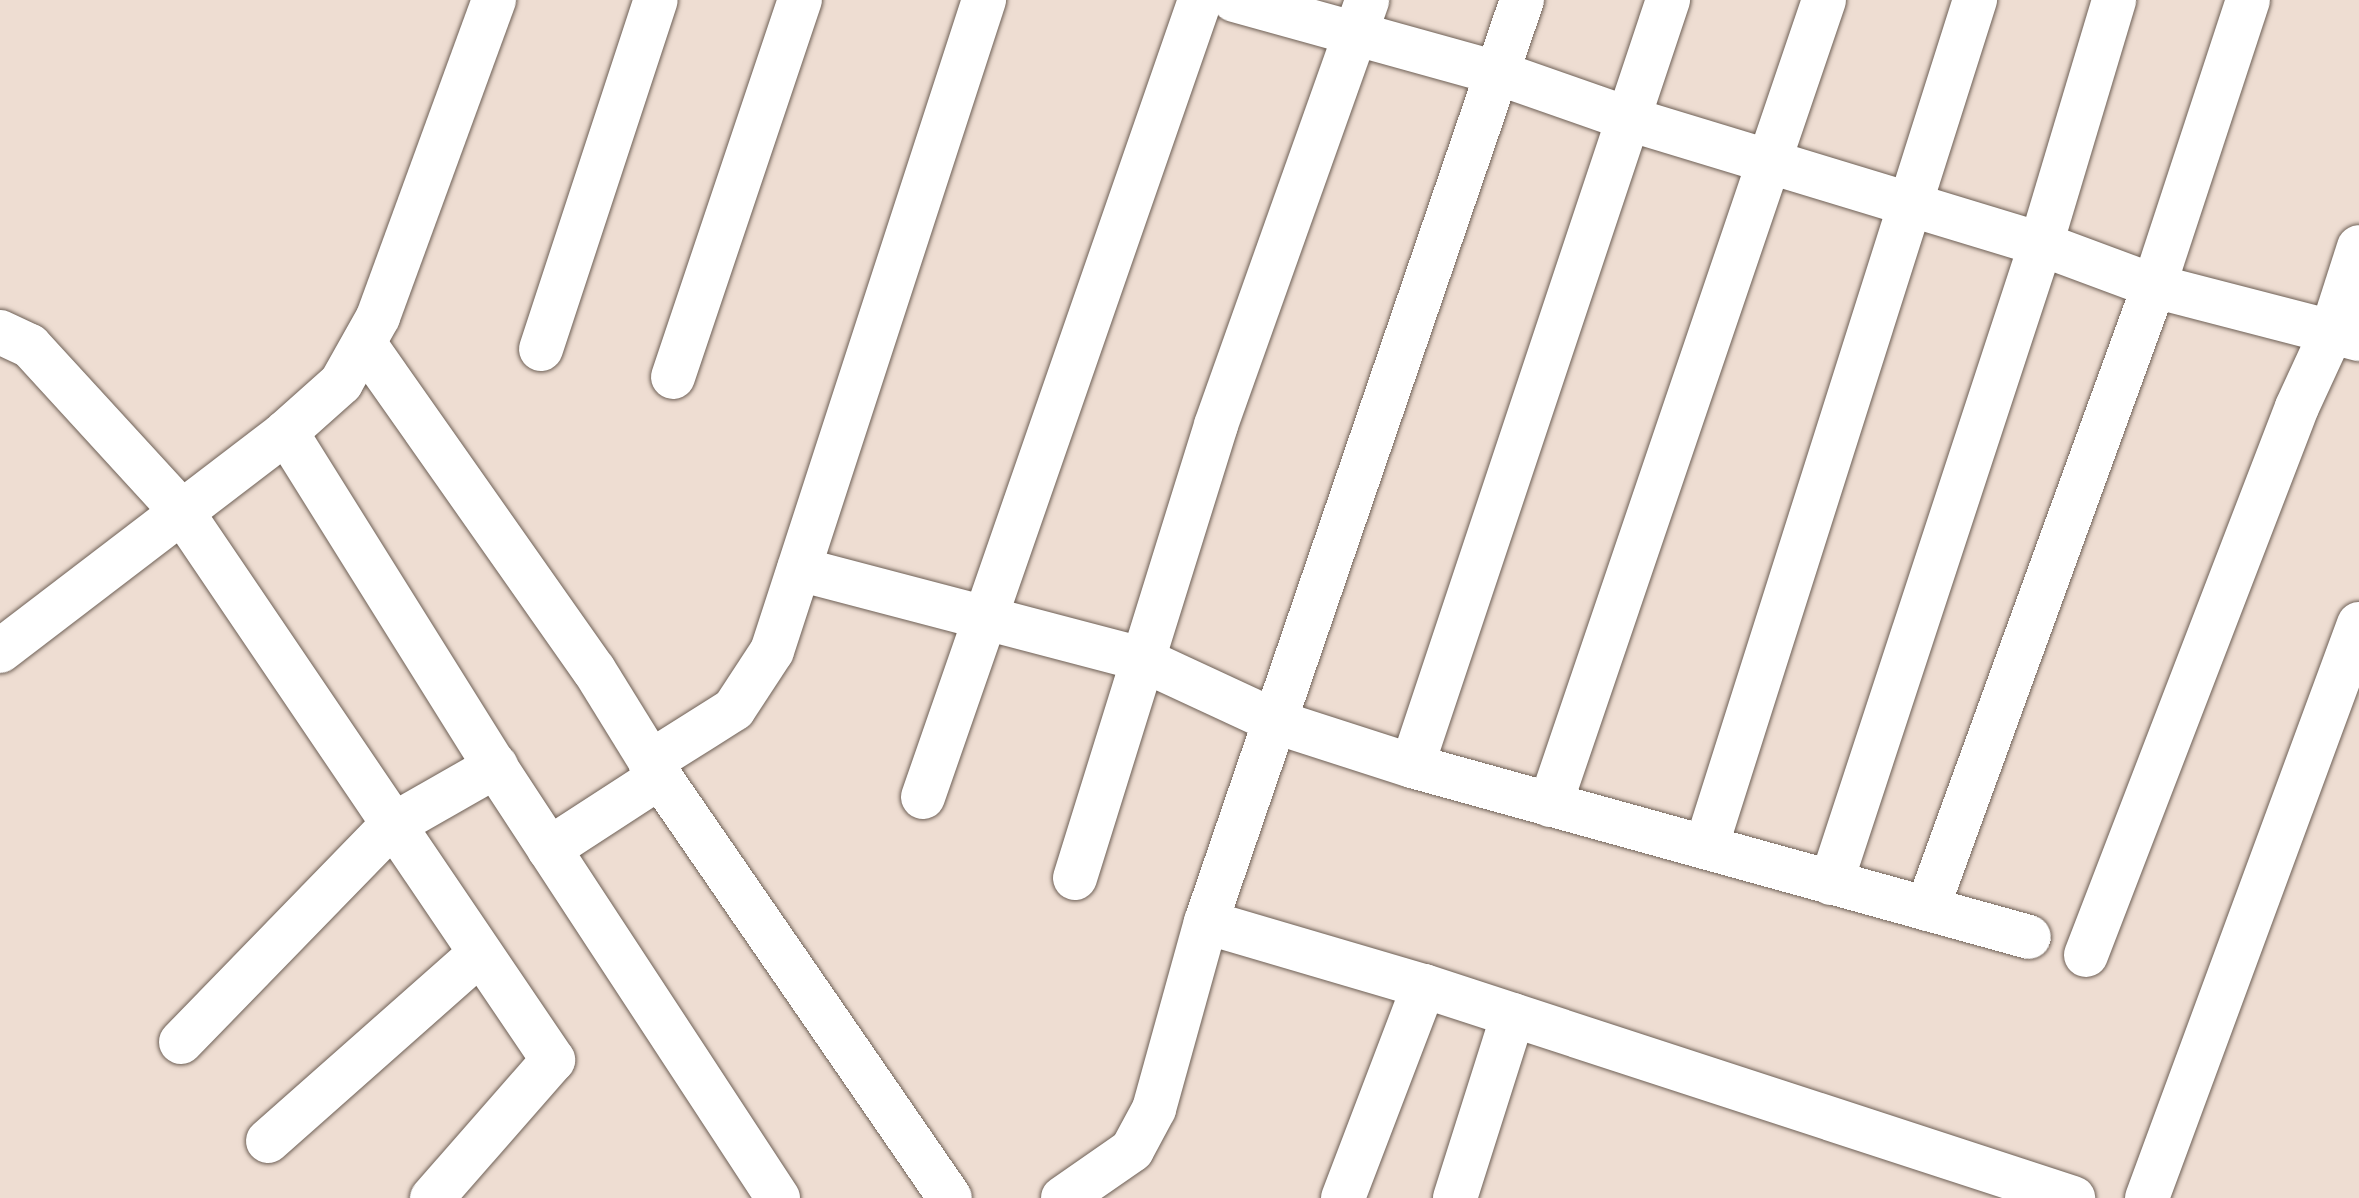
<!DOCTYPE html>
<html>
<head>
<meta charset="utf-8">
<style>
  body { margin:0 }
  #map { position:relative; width:2359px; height:1198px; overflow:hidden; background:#eeddd2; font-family:"PT Serif",serif }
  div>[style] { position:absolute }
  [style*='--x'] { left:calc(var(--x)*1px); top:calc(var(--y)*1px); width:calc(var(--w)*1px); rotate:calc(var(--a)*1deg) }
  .roads { filter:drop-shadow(0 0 2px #6e6056) drop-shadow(0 0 2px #6e6056) }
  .street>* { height:44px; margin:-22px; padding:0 22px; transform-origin:22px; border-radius:22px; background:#fff }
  span { translate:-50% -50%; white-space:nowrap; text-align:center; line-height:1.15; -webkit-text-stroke:6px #fff; paint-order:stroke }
</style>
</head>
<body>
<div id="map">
  <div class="roads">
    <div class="street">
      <div style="--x:1234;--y:0;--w:274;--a:15.5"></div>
      <div style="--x:1498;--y:73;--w:139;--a:19.3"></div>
      <div style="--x:1629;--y:119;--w:431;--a:16.9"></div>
      <div style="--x:2041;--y:244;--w:121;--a:20.4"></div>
      <div style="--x:2154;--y:286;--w:212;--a:14.5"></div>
      <div style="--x:0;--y:332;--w:33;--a:25"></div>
      <div style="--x:30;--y:346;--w:225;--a:47.5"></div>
      <div style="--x:182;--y:512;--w:662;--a:55.9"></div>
      <div style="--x:553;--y:1060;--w:184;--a:131.2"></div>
      <div style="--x:366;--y:346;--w:396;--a:54.9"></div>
      <div style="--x:594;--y:670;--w:126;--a:58.3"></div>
      <div style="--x:660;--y:777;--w:511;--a:55.44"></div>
      <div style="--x:541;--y:349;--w:367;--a:-71.8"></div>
      <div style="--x:673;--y:377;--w:398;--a:-71.4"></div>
      <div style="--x:286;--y:432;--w:390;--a:58"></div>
      <div style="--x:493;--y:763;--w:520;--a:56.77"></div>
      <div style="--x:799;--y:569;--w:354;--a:14.7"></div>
      <div style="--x:1141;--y:659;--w:152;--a:24.9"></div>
      <div style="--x:1279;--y:723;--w:140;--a:17.9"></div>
      <div style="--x:1412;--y:766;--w:640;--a:15.49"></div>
      <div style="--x:0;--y:651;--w:360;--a:-37.4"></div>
      <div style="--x:286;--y:432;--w:74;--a:-41.7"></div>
      <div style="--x:341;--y:383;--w:76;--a:-60.7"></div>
      <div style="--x:378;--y:317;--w:338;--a:-69.9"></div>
      <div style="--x:650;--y:762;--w:99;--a:-32.2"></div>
      <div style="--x:734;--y:709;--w:69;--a:-56.8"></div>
      <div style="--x:772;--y:651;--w:685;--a:-71.96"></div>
      <div style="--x:1412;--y:766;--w:808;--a:-71.52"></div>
      <div style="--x:923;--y:797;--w:844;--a:-70.83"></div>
      <div style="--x:1550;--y:805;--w:850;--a:-71.2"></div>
      <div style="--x:1706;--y:847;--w:889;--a:-72.38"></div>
      <div style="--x:549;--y:849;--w:132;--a:-33"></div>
      <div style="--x:1075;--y:878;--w:474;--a:-72.7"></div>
      <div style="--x:1216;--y:425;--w:451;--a:-70.4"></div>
      <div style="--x:1831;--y:883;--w:673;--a:-71.81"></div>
      <div style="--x:2041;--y:244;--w:255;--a:-73.3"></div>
      <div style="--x:1927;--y:909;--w:663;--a:-69.98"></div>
      <div style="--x:2154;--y:286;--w:301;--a:-71.8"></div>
      <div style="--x:1206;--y:922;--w:227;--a:16.4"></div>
      <div style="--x:1424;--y:986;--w:683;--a:18.09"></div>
      <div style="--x:2086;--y:955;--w:587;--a:-68.94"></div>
      <div style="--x:2297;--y:407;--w:84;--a:-65.3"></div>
      <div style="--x:2332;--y:331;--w:88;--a:-72.2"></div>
      <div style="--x:181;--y:1042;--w:301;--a:-45.8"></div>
      <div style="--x:391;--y:826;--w:121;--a:-29.7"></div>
      <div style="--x:268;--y:1141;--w:282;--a:-41.5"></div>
      <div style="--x:1063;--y:1198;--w:84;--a:-34.8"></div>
      <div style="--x:1132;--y:1150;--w:47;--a:-61.8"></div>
      <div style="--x:1154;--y:1109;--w:194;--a:-74.5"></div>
      <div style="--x:1206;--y:922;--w:975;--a:-71.08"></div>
      <div style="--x:1343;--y:1198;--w:227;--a:-69.1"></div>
      <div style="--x:1455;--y:1198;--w:192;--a:-72.4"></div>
      <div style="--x:2147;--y:1198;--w:612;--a:-69.73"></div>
    </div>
  </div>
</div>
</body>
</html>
